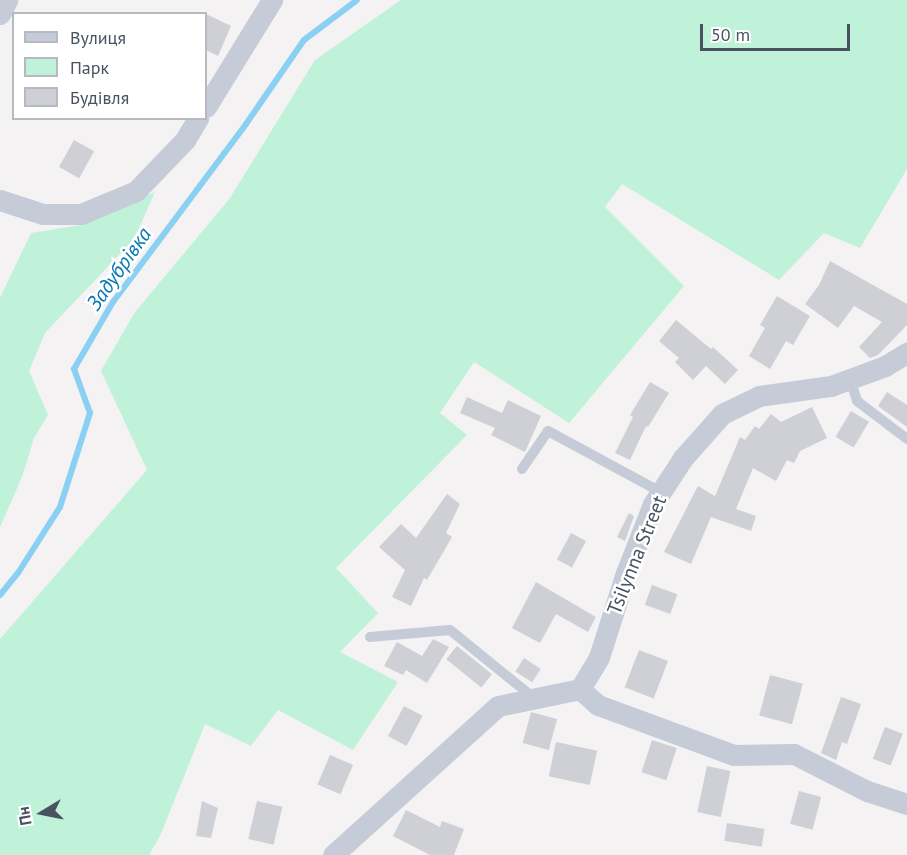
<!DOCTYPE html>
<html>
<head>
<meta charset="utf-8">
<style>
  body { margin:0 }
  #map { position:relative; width:907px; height:855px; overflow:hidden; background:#f4f2f2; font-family:"PT Sans",sans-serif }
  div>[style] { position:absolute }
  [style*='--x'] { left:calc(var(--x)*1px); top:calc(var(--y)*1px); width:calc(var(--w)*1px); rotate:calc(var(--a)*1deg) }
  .green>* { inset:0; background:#bff2d9 }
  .stream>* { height:6px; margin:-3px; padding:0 3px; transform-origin:3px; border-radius:3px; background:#8ad0f2 }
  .building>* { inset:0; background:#ced0d6; transform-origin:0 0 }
  .service>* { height:10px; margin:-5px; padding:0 5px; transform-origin:5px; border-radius:5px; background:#c5ccd7 }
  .minor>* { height:21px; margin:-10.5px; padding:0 10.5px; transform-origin:10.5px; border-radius:10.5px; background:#c5ccd7 }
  span { translate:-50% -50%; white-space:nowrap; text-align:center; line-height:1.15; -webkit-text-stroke:5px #fff; paint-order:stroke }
  .street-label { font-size:20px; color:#485261 }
  .water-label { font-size:21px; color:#0579b0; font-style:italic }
  .legend { position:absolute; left:12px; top:12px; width:195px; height:108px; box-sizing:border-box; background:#fff; border:2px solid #b6bac0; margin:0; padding:8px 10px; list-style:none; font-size:18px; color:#485261 }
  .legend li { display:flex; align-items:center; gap:12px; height:30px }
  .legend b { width:30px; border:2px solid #b6bac0 }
  .north { position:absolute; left:12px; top:783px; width:60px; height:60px; -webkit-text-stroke:4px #fff; paint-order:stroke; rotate:260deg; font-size:16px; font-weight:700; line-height:24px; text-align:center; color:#485261 }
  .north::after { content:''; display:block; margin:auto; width:21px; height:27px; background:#485261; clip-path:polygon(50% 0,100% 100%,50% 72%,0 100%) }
  .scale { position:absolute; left:700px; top:24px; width:150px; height:27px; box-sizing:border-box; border:3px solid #485261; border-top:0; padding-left:8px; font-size:18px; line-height:21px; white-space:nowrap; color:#485261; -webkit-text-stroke:4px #fff; paint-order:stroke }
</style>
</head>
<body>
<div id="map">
  <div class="green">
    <div style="clip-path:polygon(401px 0,907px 0,907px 169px,860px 248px,824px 233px,779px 280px,622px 184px,605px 207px,684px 286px,569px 423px,474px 362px,440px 413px,467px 435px,336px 568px,378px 613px,340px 652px,398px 682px,353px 750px,278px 710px,251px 746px,205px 724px,160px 836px,149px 855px,0 855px,0 639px,147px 470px,101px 371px,135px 312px,230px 198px,315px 60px)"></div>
    <div style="clip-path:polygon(155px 192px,134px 239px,45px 333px,29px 371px,48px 415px,34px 438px,22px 477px,0 527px,0 298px,31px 233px,81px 225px)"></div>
  </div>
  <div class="stream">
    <div style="--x:0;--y:595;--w:28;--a:-51"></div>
    <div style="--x:18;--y:573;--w:78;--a:-57.5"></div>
    <div style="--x:60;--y:507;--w:99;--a:-72.3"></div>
    <div style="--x:90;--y:413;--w:47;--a:-110"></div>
    <div style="--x:74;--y:369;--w:78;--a:-59.8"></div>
    <div style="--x:113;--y:302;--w:222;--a:-53.2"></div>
    <div style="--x:246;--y:124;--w:102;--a:-55.4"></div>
    <div style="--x:304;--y:40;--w:66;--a:-37"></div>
  </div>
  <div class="building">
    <div style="clip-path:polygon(206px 14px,231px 26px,218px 56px,206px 50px)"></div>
    <div style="left:74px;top:140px;width:23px;height:31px;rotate:29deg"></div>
    <div style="clip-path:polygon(830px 261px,907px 304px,907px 325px,878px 355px,870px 358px,859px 347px,882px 322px,854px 306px,838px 328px,805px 304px,819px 285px)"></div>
    <div style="clip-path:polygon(777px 296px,810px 316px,793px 345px,786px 341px,770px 369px,749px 356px,765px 328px,760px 325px)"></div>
    <div style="clip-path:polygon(676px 320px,711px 349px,713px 347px,738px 370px,725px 384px,706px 366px,693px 380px,675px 362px,679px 358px,659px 341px)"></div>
    <div style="clip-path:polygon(650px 382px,669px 393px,648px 427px,646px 426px,630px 460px,615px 453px,633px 417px,630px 415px)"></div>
    <div style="clip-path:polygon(887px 392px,907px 405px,907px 427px,878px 406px)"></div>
    <div style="clip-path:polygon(467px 397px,502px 413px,508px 400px,541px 416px,525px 452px,491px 435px,495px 428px,460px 413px)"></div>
    <div style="clip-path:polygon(812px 407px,827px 438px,800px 451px,794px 463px,787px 460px,776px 481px,753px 468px,736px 509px,756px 516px,751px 531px,711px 517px,691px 564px,664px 552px,698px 486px,715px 496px,740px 437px,745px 440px,755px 426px,759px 429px,771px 414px,781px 422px)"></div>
    <div style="left:851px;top:411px;width:21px;height:30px;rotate:31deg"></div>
    <div style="clip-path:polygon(447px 494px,460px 504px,446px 533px,452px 537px,427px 580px,424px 578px,411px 606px,392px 597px,405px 570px,379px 547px,401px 524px,416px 538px)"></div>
    <div style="clip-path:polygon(629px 513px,634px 516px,625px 541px,617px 537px)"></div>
    <div style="left:571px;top:533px;width:17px;height:30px;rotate:28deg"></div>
    <div style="clip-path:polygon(536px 582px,596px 617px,588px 632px,556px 614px,540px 643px,512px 628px)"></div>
    <div style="left:652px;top:585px;width:27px;height:21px;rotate:20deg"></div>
    <div style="clip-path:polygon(433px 639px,449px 647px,427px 683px,406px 670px,403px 675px,384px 666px,397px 642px,422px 656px)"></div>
    <div style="left:457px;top:646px;width:45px;height:17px;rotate:39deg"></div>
    <div style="left:639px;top:650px;width:31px;height:40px;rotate:21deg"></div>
    <div style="left:524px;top:658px;width:20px;height:16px;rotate:33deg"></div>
    <div style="left:770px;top:675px;width:34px;height:42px;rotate:15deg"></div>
    <div style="clip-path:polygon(841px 697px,861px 704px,847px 744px,842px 742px,836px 760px,821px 753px)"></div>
    <div style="left:404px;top:706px;width:21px;height:34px;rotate:28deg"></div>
    <div style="left:531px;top:712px;width:27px;height:32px;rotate:15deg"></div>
    <div style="left:885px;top:727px;width:19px;height:34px;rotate:21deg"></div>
    <div style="left:652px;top:740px;width:26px;height:34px;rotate:18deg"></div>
    <div style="left:556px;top:742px;width:42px;height:35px;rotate:12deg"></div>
    <div style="left:330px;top:755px;width:25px;height:32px;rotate:23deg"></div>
    <div style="left:707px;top:766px;width:24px;height:47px;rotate:12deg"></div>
    <div style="left:799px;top:791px;width:23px;height:34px;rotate:15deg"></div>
    <div style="clip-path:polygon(202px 801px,218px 808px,211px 838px,196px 836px)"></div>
    <div style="left:257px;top:801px;width:26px;height:39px;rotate:13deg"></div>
    <div style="clip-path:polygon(406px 810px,440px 827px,442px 821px,464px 829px,454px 855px,430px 855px,393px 836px)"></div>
    <div style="left:727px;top:823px;width:38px;height:18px;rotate:9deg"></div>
  </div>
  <div class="service">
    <div style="--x:850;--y:379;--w:23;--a:72"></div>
    <div style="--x:857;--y:401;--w:63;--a:37.2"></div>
    <div style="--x:522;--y:469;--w:46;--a:-55.6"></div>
    <div style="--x:548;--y:431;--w:128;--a:28.4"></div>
    <div style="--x:370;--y:637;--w:80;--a:-5"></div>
    <div style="--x:450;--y:630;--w:108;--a:39"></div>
  </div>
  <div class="minor">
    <div style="--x:0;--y:14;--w:16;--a:-63"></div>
    <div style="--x:206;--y:107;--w:126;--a:-58.3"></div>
    <div style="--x:0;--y:200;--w:45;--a:18"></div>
    <div style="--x:43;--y:214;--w:38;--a:0"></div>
    <div style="--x:81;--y:214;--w:60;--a:-22.7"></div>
    <div style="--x:136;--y:191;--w:71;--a:-46.1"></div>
    <div style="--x:185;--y:140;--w:26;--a:-59"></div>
    <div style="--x:580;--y:689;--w:37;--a:-59"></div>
    <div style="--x:599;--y:657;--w:88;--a:-72.2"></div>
    <div style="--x:626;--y:573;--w:74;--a:-68.6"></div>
    <div style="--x:653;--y:504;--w:55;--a:-56.9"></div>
    <div style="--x:683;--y:458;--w:59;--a:-48.4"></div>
    <div style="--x:722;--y:414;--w:41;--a:-25.9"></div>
    <div style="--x:759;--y:396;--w:73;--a:-7.9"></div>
    <div style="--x:831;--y:386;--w:58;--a:-20.3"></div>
    <div style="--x:885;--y:366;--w:26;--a:-31"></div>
    <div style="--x:580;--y:689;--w:24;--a:42"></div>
    <div style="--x:598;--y:705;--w:145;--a:20.2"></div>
    <div style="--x:734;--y:755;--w:60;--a:-1"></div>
    <div style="--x:794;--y:754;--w:82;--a:26.9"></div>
    <div style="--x:867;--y:791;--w:42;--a:18"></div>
    <div style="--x:333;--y:855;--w:222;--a:-42.1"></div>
    <div style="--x:498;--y:706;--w:84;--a:-11.7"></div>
  </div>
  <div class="street-label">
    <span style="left:637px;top:555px;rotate:-68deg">Tsilynna Street</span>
  </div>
  <div class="water-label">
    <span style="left:119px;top:269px;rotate:-55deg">Задубрівка</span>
  </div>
  <ul class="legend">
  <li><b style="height:8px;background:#c5ccd7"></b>Вулиця</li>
  <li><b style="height:16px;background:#bff2d9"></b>Парк</li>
  <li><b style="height:16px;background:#ced0d6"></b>Будівля</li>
  </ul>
  <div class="north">Пн</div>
  <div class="scale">50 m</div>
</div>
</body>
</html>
